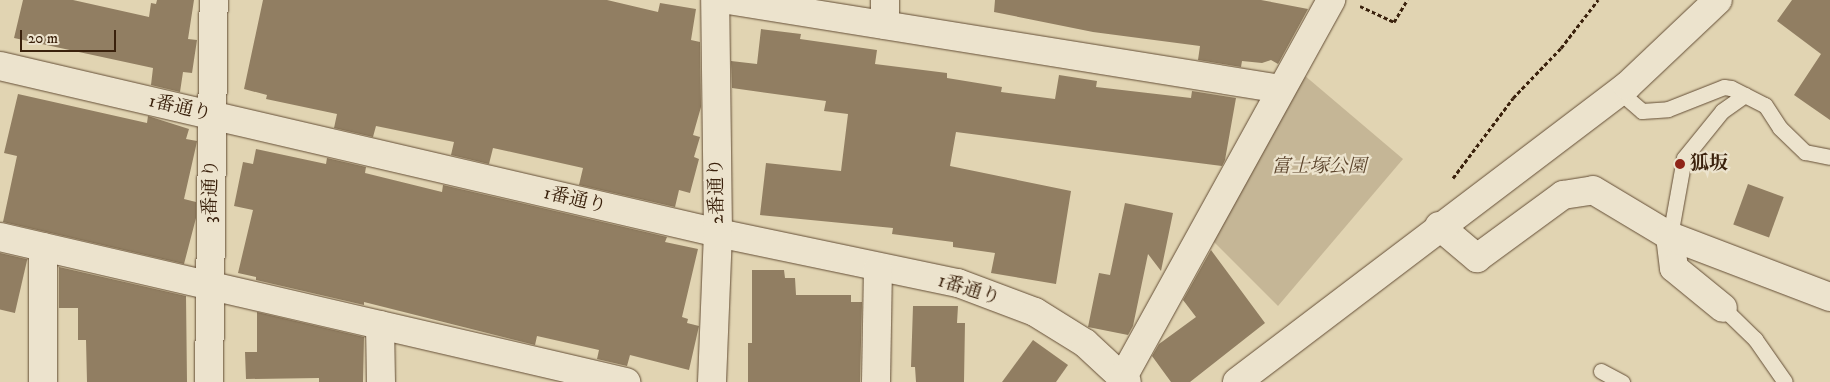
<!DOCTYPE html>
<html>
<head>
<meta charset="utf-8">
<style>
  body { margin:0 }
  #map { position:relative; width:1830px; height:382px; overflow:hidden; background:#e1d4b2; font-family:"IM FELL DW Pica","Noto Serif JP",serif }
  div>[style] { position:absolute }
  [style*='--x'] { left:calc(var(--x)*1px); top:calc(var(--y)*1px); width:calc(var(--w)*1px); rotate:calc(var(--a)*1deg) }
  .green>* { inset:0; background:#c5b696 }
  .building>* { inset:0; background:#917e62; transform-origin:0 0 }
  .path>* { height:3px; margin-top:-1.5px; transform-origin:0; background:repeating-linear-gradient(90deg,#3a210c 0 4px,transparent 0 6.5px) }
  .roads { filter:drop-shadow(0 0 1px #644e36) drop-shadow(0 0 1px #644e36) }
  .lane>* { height:15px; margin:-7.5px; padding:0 7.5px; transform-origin:7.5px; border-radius:7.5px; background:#ece3cd }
  .street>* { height:28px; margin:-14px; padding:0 14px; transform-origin:14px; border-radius:14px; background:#ece3cd }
  .secondary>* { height:28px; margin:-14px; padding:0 14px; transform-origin:14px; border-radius:14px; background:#ece3cd }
  .dots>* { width:14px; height:14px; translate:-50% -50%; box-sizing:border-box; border:2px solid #ece3cd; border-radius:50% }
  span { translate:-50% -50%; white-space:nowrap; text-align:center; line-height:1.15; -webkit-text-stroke:4.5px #ece3cd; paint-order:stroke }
  .street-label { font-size:19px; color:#3a210c }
  .poi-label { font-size:19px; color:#3a210c; font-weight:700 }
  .left { translate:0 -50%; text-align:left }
  .park-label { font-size:19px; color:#5d462e; font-style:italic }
  .scale { position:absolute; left:20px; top:30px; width:96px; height:22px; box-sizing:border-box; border:2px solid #3a210c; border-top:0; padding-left:6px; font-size:15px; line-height:18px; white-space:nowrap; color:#3a210c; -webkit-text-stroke:4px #ece3cd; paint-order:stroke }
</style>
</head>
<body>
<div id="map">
  <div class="green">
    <div style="clip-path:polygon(1304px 75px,1403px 159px,1278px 306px,1210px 238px)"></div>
  </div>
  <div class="building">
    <div style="clip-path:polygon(23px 0,73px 0,149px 17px,151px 3px,156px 4px,157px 0,194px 0,188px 39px,197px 40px,192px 73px,183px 72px,180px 92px,151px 85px,153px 68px,14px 38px)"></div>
    <div style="clip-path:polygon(263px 0,607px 0,658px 12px,660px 3px,696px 9px,691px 40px,700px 42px,701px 107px,693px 135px,700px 137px,694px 157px,699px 159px,690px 193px,679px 190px,675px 207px,579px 185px,583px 168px,493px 148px,489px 164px,451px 155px,454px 142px,376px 126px,373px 137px,334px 128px,337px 114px,266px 99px,267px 95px,244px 89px)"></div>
    <div style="clip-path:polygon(995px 0,1261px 0,1308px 9px,1278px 64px,1271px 60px,1262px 63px,1242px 61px,1241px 67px,1198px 60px,1200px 46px,1093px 32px,994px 12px)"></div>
    <div style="clip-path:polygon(1792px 0,1830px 0,1830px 120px,1794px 95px,1821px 54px,1777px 21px)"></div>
    <div style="clip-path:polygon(761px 29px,801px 34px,800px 39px,877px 50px,875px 64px,947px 73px,947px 78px,1002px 87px,1001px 92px,1055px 99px,1059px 75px,1097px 81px,1096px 87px,1191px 98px,1192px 91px,1236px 98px,1225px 160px,1222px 166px,956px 132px,950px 166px,1071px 191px,1056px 284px,991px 273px,995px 253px,953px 247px,953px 242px,892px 234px,893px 228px,760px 215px,766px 163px,841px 171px,848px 114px,824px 111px,826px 101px,732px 88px,731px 61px,757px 64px)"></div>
    <div style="clip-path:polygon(18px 94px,147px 123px,148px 116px,189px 129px,186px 139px,197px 141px,196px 146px,184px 199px,196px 202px,196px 218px,184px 264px,3px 222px,17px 156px,4px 153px)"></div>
    <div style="clip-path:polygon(256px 149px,326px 164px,327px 158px,366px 167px,365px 173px,442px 192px,443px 185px,667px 237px,665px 242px,698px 249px,682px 317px,688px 319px,687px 323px,699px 326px,689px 370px,630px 355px,627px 366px,597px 359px,599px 350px,537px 336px,535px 345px,364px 302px,364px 305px,256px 280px,256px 277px,238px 273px,253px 210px,234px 206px,243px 162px,253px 164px)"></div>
    <div style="left:1748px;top:184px;width:38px;height:43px;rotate:20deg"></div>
    <div style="clip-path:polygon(1125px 203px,1173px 213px,1161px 271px,1148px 254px,1133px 326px,1128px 335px,1088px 327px,1099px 273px,1110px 275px)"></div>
    <div style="clip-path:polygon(1211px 250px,1265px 323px,1190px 382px,1171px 382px,1152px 356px,1159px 344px,1196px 317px,1183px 300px)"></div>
    <div style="left:0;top:253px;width:28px;height:55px;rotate:13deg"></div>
    <div style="clip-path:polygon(59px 267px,186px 296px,187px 382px,87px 382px,86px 340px,78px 340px,78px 308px,59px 308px)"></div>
    <div style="clip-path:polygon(752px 270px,784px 270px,785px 278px,795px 278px,796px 295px,851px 295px,851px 302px,862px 302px,860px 382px,748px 382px,748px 343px,752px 343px)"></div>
    <div style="clip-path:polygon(913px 306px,958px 306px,957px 323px,965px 323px,964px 382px,916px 382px,915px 367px,911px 367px)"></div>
    <div style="clip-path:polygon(257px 312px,364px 337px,363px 382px,319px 382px,319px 378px,246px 379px,245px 352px,257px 352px)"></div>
    <div style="clip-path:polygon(1033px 340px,1068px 365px,1056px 382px,1002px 382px)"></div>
  </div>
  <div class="path">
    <div style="--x:1360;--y:6;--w:38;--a:25"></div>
    <div style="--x:1394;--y:22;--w:26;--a:-59"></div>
    <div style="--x:1453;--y:178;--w:100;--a:-53.1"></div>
    <div style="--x:1513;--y:98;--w:69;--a:-46.2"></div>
    <div style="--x:1561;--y:48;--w:61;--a:-52.4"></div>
  </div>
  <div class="roads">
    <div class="lane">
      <div style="--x:1620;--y:92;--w:29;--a:41"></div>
      <div style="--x:1642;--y:111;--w:26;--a:-4"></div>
      <div style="--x:1668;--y:109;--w:60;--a:-21.4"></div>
      <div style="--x:1724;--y:87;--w:7;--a:8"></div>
      <div style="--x:1731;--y:88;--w:38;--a:27"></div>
      <div style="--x:1765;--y:105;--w:27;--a:57"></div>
      <div style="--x:1780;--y:128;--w:35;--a:44"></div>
      <div style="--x:1805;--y:152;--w:25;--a:11"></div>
      <div style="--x:1670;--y:236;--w:79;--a:-79.8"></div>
      <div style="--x:1684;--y:158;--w:60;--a:-51"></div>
      <div style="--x:1722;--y:111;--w:28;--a:-35"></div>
      <div style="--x:1723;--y:308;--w:45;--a:44.1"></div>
      <div style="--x:1755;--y:339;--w:52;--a:55.1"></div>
      <div style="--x:1601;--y:371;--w:24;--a:28"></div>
    </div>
    <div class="street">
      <div style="--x:728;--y:0;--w:560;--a:9.14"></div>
      <div style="--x:885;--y:25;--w:25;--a:-90"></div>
      <div style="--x:0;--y:66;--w:737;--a:13.09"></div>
      <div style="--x:718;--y:233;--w:245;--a:11.8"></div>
      <div style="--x:958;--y:283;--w:82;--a:20.6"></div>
      <div style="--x:1035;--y:312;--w:59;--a:31.8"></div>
      <div style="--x:1085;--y:343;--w:57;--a:42.9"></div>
      <div style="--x:1439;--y:226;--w:50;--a:40.1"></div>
      <div style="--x:1477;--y:258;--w:107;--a:-36.2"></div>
      <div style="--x:1563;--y:195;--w:30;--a:-9"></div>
      <div style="--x:1593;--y:190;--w:90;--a:30.9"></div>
      <div style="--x:1670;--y:236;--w:32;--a:83"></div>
      <div style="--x:1674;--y:268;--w:63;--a:39.2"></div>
      <div style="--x:1670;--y:236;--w:171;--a:20.9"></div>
      <div style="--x:0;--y:237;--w:643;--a:13.04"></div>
      <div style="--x:380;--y:325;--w:57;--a:89"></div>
      <div style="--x:1123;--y:377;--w:431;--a:-61.1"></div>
      <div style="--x:43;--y:382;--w:135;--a:-90"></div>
      <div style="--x:209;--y:382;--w:382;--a:-89.3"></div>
      <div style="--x:712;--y:382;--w:149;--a:-87.7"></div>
      <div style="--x:718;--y:233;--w:233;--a:-90.7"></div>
      <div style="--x:876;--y:382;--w:114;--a:-89"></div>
    </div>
    <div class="secondary">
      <div style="--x:1237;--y:382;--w:490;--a:-37.2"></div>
      <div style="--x:1627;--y:86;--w:125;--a:-43.4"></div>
    </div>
  </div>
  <div class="dots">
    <div style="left:1680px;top:164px;background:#8f2418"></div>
  </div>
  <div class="street-label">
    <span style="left:180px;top:108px;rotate:13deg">1番通り</span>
    <span style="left:211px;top:191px;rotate:-88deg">3番通り</span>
    <span style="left:717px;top:191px;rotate:-91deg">2番通り</span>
    <span style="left:575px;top:200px;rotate:13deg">1番通り</span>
    <span style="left:969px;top:290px;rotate:17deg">1番通り</span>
  </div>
  <div class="poi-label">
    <span class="left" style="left:1690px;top:164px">狐坂</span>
  </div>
  <div class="park-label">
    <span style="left:1319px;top:167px">富士塚公園</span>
  </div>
  <div class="scale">20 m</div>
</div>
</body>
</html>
